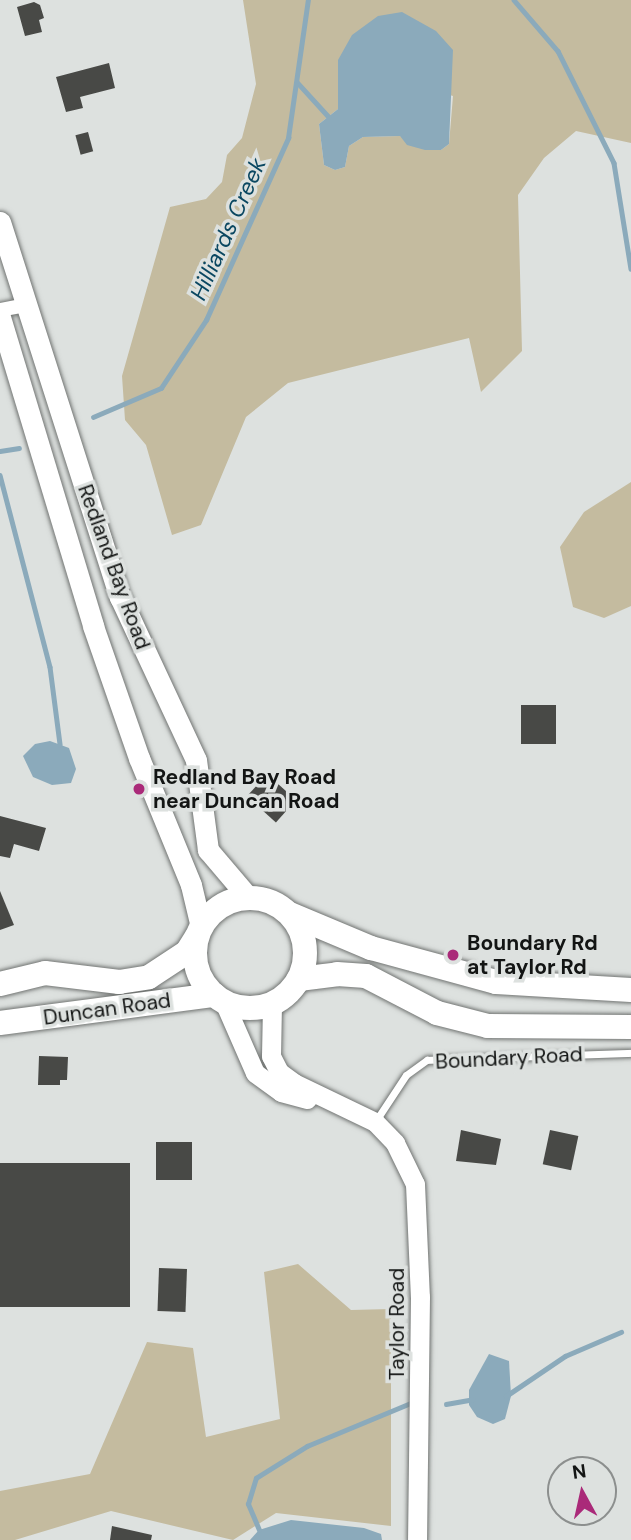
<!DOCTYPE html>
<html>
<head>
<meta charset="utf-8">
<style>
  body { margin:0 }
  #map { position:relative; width:631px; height:1540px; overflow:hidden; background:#dde1df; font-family:"DM Sans",sans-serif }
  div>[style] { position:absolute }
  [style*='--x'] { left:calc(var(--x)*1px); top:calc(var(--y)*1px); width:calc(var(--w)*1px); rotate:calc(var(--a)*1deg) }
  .green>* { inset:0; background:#c4bb9f }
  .water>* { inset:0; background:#8baabb }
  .stream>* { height:4.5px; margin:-2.25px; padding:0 2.25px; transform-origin:2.25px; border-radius:2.25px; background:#8baabb }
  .building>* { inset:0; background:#484946; transform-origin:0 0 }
  .roads { filter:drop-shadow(0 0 2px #717472) drop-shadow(0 0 2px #717472) }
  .lane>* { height:7px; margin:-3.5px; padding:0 3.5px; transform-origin:3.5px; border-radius:3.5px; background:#fff }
  .street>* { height:14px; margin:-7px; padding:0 7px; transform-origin:7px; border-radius:7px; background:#fff }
  .secondary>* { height:19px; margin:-9.5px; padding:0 9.5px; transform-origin:9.5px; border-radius:9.5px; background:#fff }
  .primary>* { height:21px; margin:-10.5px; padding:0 10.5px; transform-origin:10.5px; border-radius:10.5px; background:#fff }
  .highway>* { height:24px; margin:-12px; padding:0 12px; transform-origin:12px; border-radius:12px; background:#fff }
  .highway>.ring { margin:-12px; padding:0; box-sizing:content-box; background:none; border:24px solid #fff; border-radius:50% }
  .dots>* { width:19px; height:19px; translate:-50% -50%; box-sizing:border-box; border:4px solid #dde1df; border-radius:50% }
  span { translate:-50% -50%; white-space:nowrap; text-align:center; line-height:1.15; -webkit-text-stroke:7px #dde1df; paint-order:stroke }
  .street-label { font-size:21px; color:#131514 }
  .poi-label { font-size:21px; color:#131514; font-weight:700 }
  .left { translate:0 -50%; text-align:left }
  .water-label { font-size:23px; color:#0a4761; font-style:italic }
  .north { position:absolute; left:547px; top:1456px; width:70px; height:70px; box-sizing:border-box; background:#dde1df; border:2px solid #8c8f8e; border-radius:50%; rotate:352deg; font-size:19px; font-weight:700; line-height:28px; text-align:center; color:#131514 }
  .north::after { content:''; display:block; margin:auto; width:24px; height:32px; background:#aa2a79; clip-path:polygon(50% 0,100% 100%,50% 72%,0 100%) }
</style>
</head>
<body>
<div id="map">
  <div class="green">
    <div style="clip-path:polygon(evenodd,243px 0,631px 0,631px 143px,576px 131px,544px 158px,518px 195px,522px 351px,481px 392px,469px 338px,288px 383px,246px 417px,201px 525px,172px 535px,146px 445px,125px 420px,122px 376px,170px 207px,206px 199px,222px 182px,227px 155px,242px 138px,256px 84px,243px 0,338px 60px,453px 96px,449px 144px,441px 150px,400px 136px,363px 137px,349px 146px,345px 167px,335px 170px,324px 165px,319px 124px,338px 109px,338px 60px)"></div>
    <div style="clip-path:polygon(631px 482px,631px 606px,604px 618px,573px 607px,560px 547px,584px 512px)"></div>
    <div style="clip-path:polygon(298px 1264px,351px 1310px,391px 1309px,391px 1526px,276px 1513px,233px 1540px,111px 1511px,15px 1540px,0 1540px,0 1491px,90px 1474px,147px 1342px,193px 1348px,206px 1437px,280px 1419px,264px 1272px)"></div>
  </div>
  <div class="water">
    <div style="clip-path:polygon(402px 12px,436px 31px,453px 50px,449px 144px,441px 150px,425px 150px,407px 145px,400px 136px,363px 137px,349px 146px,345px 167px,335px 170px,324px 165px,319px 124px,338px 109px,338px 60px,352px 35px,378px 16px)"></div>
    <div style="clip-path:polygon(50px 741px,69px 748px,76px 769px,71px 783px,52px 785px,33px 777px,23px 756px,35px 744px)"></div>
    <div style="clip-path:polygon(489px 1354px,509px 1361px,511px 1396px,505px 1419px,493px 1424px,477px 1417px,469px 1405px,469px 1390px)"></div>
    <div style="clip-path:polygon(291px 1520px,364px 1528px,381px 1534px,382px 1540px,250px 1540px,259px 1530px)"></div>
  </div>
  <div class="stream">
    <div style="--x:514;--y:0;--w:67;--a:49.2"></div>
    <div style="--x:558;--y:51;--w:125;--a:63.4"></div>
    <div style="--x:614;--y:163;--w:107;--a:80.9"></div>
    <div style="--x:297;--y:82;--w:47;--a:47.6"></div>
    <div style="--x:93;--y:417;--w:74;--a:-23.1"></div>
    <div style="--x:161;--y:388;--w:82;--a:-56.5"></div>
    <div style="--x:206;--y:320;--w:200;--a:-65.7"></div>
    <div style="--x:288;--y:138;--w:139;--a:-81.8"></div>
    <div style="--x:0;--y:451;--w:19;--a:-9"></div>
    <div style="--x:0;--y:475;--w:198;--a:75.4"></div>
    <div style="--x:50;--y:667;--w:78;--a:82.6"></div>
    <div style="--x:506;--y:1396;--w:71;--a:-34.1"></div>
    <div style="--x:565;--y:1356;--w:61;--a:-23.2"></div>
    <div style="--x:446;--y:1404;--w:27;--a:-10"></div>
    <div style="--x:259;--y:1530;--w:28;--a:-113"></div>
    <div style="--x:248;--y:1504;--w:27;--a:-73"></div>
    <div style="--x:256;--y:1478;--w:60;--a:-32.1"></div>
    <div style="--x:307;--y:1446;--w:113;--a:-22.5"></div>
  </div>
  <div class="building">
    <div style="clip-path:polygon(34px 2px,40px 5px,44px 18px,39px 20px,42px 32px,25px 36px,17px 7px)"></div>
    <div style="clip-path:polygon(109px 63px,115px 88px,80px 97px,83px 108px,66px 112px,56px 77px)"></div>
    <div style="left:88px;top:132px;width:20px;height:13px;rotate:75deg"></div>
    <div style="left:521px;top:705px;width:35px;height:39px"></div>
    <div style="left:267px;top:774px;width:39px;height:30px;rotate:42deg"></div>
    <div style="clip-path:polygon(0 816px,46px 828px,39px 851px,14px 844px,10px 858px,0 856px)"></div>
    <div style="clip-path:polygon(0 891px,14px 925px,0 930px)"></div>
    <div style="clip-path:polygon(39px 1056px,68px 1057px,67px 1080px,60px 1080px,60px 1085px,38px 1085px)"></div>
    <div style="clip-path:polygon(461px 1130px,501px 1139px,496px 1165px,456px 1161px)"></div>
    <div style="left:550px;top:1130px;width:29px;height:35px;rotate:12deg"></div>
    <div style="left:156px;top:1142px;width:36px;height:38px"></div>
    <div style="left:0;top:1163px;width:130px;height:144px"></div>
    <div style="left:159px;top:1268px;width:28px;height:43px;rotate:2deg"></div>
    <div style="clip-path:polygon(112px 1526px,152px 1535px,151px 1540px,110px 1540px)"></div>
  </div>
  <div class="roads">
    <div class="lane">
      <div style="--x:375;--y:1122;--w:56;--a:-56.6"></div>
      <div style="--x:406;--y:1075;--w:26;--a:-36"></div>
      <div style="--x:427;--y:1060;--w:204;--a:-2"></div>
    </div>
    <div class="street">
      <div style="--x:0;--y:310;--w:26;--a:-11"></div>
    </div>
    <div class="secondary">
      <div style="--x:224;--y:1002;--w:77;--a:66.4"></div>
      <div style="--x:255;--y:1073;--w:32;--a:36"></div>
      <div style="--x:281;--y:1092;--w:27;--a:15"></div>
      <div style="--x:272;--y:1004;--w:52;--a:91.1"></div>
      <div style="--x:271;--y:1056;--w:18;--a:63"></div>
      <div style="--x:279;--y:1072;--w:19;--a:36"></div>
      <div style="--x:294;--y:1083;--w:90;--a:25.7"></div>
      <div style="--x:375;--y:1122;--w:29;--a:46"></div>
      <div style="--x:395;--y:1143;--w:46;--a:64"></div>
      <div style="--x:415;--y:1184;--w:113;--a:87.5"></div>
      <div style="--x:420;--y:1297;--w:243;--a:90.7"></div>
    </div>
    <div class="primary">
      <div style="--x:0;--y:222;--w:394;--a:72.3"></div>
      <div style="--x:120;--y:597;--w:180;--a:65"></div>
      <div style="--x:196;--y:760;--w:91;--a:82.4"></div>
      <div style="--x:208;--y:850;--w:62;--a:49.6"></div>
      <div style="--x:0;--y:317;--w:323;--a:73.2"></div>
      <div style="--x:93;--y:626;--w:140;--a:70.8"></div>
      <div style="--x:139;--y:758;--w:137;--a:67.7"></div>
      <div style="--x:191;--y:885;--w:43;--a:76.6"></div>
    </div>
    <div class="highway">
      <div class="ring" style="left:195px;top:898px;width:86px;height:86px"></div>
      <div style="--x:290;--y:914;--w:88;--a:22.8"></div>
      <div style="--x:371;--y:948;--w:130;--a:15.2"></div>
      <div style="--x:496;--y:982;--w:135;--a:3.4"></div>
      <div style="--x:299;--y:979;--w:38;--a:-7"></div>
      <div style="--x:337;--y:974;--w:29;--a:4"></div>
      <div style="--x:366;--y:976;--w:80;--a:27.5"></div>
      <div style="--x:437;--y:1013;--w:53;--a:14.3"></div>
      <div style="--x:488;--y:1026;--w:143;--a:0.4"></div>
      <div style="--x:0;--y:984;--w:46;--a:-13.7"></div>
      <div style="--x:45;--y:973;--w:75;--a:6.9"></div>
      <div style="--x:119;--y:982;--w:30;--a:-9"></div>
      <div style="--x:149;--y:977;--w:45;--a:-33.3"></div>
      <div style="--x:187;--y:952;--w:19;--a:-58"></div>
      <div style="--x:0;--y:1023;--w:216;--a:-7.5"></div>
    </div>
  </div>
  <div class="dots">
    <div style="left:139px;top:789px;background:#aa2a79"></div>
    <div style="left:453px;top:955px;background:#aa2a79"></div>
  </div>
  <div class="street-label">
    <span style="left:114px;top:567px;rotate:70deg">Redland Bay Road</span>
    <span style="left:107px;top:1009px;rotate:-8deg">Duncan Road</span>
    <span style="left:509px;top:1058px;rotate:-3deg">Boundary Road</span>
    <span style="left:397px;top:1324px;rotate:-90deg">Taylor Road</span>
  </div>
  <div class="poi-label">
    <span class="left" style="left:153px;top:789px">Redland Bay Road<br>near Duncan Road</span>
    <span class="left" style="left:467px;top:955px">Boundary Rd<br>at Taylor Rd</span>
  </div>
  <div class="water-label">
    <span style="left:228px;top:229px;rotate:-66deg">Hilliards Creek</span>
  </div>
  <div class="north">N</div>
</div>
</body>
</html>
